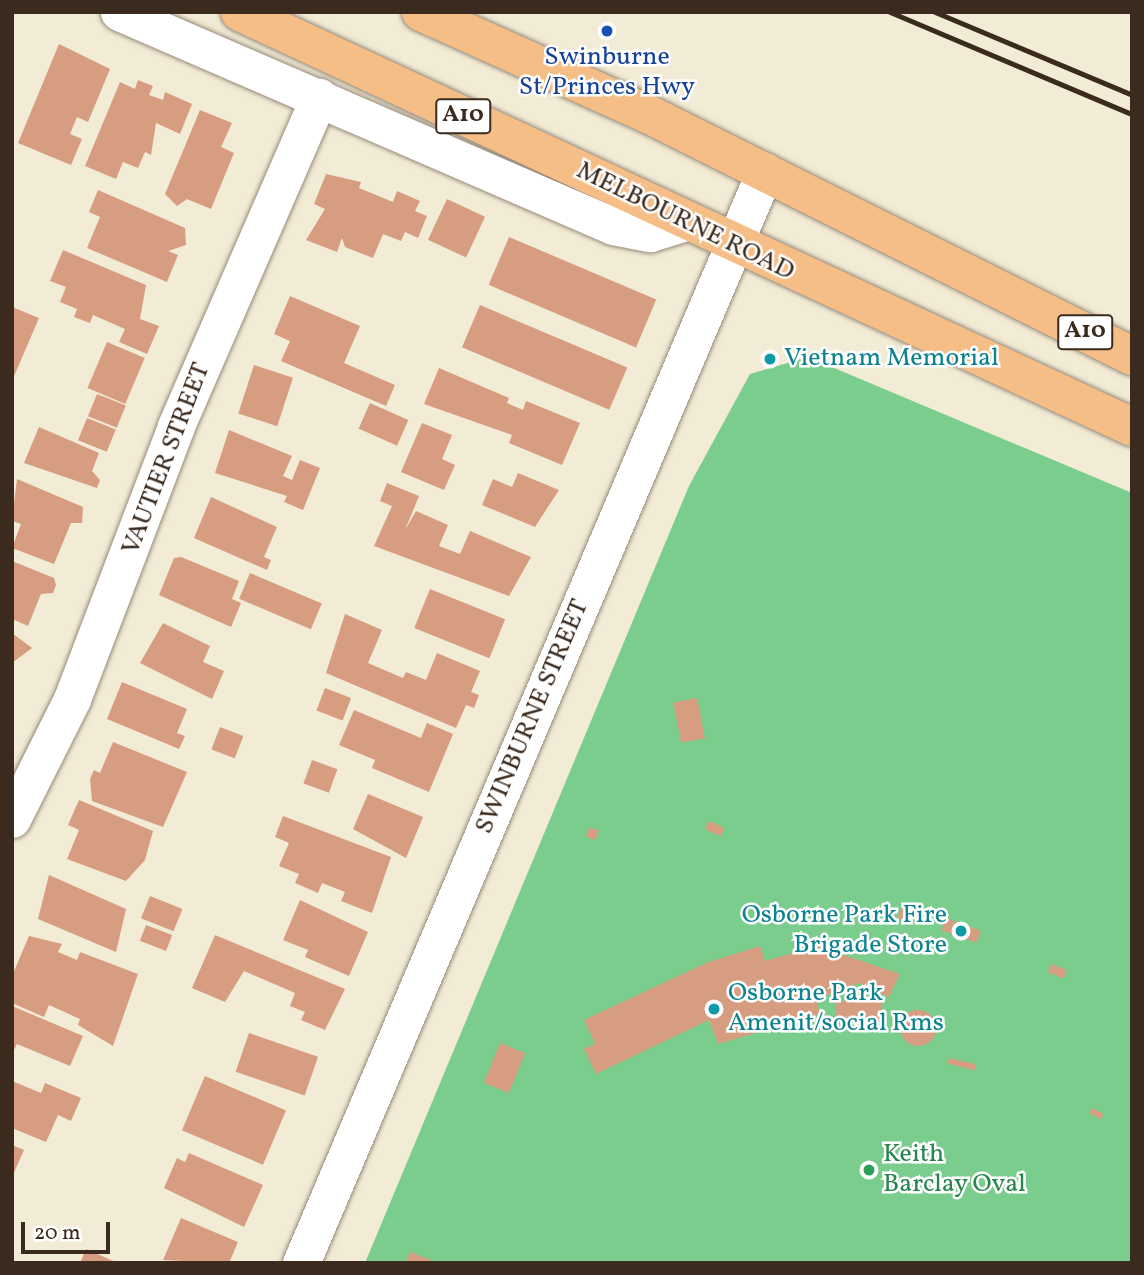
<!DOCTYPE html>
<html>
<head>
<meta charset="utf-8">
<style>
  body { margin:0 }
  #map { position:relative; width:1144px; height:1275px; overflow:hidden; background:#f2ebd5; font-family:Vollkorn,serif }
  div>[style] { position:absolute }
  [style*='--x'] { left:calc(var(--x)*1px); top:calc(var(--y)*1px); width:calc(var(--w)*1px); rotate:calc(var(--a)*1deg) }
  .green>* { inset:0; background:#7bcd8e }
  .building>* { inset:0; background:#d79d80; transform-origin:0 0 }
  .round { border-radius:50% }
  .roads { filter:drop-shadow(0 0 2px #968a7a) drop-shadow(0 0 2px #968a7a) }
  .minor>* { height:37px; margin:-18.5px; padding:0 18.5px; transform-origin:18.5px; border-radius:18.5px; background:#fff }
  .highway>* { height:38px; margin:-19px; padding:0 19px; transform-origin:19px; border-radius:19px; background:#f6be87 }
  .rail>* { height:5px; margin:-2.5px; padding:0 2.5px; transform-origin:2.5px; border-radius:2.5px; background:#3b2a1e }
  .dots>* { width:19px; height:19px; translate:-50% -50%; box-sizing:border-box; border:4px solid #fff; border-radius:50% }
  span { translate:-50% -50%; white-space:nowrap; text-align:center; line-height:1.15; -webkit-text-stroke:5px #fff; paint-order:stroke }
  .shield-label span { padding:2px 5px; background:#fff; border:2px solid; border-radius:5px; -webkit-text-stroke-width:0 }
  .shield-label { font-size:24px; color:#3b2a1e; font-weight:700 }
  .transit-label { font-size:26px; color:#164399 }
  .street-label { font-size:26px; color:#3b2a1e }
  .culture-label { font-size:26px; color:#0d838f }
  .left { translate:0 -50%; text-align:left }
  .right { translate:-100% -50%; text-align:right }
  .leisure-label { font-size:26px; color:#27864d }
  .frame { position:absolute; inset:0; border:14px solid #3b2a1e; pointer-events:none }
  .scale { position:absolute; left:21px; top:1222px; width:89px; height:32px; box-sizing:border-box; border:4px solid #3b2a1e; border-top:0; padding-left:9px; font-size:21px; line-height:24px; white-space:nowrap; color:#3b2a1e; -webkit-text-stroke:5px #fff; paint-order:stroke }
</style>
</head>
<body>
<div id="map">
  <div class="green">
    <div style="clip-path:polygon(808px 357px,1132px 493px,1132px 1263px,365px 1263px,689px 486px,750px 374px)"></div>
  </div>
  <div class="building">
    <div style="clip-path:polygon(59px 44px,110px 69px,88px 122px,77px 117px,70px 134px,82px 139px,71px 165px,18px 143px)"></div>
    <div style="clip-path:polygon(138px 80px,153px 86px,149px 95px,163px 100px,165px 92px,192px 104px,180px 134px,156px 123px,151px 155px,145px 152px,138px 168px,123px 162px,116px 179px,85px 166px,120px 82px,135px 89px)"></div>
    <div style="clip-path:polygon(200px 110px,232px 123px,221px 147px,234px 153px,211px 209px,187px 199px,177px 206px,165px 194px)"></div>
    <div style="clip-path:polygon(326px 174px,361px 182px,359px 188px,393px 202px,397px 191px,420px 201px,415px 211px,427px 216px,418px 238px,405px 232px,401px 241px,383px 234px,373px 258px,345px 247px,342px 238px,337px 252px,306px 240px,325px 209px,314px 204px)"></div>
    <div style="clip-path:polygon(98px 190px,185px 228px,186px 245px,168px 251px,178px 255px,167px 282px,87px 248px,100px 217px,89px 212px)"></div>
    <div style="left:447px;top:199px;width:42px;height:45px;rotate:25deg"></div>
    <div style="left:509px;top:237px;width:160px;height:52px;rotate:23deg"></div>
    <div style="clip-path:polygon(63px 250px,146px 285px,140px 319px,159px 326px,147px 354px,119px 342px,125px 329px,93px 315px,90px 323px,74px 317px,77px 309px,60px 302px,66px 287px,50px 281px)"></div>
    <div style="clip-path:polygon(290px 296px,360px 326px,344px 363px,395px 385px,386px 406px,281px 361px,290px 341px,274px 334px)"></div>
    <div style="left:480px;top:305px;width:160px;height:46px;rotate:23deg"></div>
    <div style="clip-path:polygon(12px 307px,39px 318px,12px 381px)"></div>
    <div style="left:107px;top:342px;width:41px;height:50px;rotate:23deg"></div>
    <div style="left:254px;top:365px;width:41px;height:51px;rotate:18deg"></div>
    <div style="clip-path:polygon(439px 368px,509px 398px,507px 403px,523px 410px,526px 401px,580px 423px,562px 465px,509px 443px,512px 435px,424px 404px)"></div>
    <div style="left:97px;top:394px;width:31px;height:24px;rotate:22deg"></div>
    <div style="left:370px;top:403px;width:42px;height:28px;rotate:24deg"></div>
    <div style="left:87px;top:418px;width:31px;height:24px;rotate:22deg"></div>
    <div style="clip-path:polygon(422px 423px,452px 435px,442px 459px,455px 465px,444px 490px,401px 472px)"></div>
    <div style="clip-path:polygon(39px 427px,99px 453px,92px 471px,100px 480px,97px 488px,24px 463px)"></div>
    <div style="clip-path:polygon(229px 430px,292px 456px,283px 476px,292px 480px,300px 460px,320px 468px,303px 510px,284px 502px,287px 496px,215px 473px)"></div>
    <div style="clip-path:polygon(518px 473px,559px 490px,535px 527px,482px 505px,493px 479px,512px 487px)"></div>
    <div style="clip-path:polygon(17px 479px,83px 507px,82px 523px,71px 523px,54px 564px,12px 548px,21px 524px,12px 521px)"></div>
    <div style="clip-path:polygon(387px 483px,419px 496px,405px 530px,416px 511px,448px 525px,439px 546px,460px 554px,470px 531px,531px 557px,509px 596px,374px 546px,392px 506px,380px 501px)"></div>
    <div style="clip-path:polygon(211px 497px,277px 527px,264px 557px,271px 560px,267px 570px,194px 538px)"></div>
    <div style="clip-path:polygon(181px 557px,239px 581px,232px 599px,241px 603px,231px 627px,159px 595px,174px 558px)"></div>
    <div style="clip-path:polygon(12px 561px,54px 578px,56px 585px,53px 593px,41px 594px,28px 626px,12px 619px)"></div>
    <div style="left:250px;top:573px;width:78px;height:28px;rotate:23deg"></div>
    <div style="left:430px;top:589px;width:81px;height:42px;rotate:22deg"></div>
    <div style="clip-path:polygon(345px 614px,382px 630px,368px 663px,403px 678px,406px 672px,426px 680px,437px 653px,480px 671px,471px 692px,479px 695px,474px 708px,466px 705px,456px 728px,326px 673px)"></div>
    <div style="clip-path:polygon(163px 623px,210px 646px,203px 662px,224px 671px,212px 699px,140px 663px)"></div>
    <div style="clip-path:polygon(12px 633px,32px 648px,12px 663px)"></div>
    <div style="clip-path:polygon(122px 682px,187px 709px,177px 733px,185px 736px,179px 749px,107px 719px)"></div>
    <div style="left:325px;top:688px;width:28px;height:24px;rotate:21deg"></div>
    <div style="left:697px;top:698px;width:41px;height:24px;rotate:79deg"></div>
    <div style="clip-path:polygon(354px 710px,421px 738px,427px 723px,453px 734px,429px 792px,372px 768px,375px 760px,339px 745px)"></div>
    <div style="left:220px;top:727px;width:25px;height:24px;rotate:21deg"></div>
    <div style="clip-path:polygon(113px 742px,187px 772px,163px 827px,92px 801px,90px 779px,94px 770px,100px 773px)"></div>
    <div style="left:312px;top:760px;width:27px;height:25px;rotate:20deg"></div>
    <div style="clip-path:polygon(368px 794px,423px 817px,406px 858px,353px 829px)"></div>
    <div style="clip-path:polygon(79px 800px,153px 831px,145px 860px,126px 881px,67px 859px,79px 830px,68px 825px)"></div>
    <div style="clip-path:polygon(283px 816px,391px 857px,372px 913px,341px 901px,345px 892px,322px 883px,318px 893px,295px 883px,299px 874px,279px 866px,289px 843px,275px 837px)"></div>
    <div style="left:709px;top:821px;width:17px;height:9px;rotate:24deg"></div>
    <div style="left:590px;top:827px;width:10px;height:10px;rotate:24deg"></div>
    <div style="clip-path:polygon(49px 875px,126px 909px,116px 952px,38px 919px)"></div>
    <div style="left:150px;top:896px;width:35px;height:24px;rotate:22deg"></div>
    <div style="clip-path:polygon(300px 900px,368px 932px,349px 976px,305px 957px,308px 950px,283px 940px)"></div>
    <div style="left:903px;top:905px;width:14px;height:14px;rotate:25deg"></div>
    <div style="left:946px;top:918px;width:37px;height:13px;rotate:20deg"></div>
    <div style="left:146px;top:925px;width:28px;height:17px;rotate:21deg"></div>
    <div style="clip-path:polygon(215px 935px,345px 989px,325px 1030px,301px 1020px,305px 1012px,290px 1006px,295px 993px,244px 971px,225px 1002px,192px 988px)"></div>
    <div style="clip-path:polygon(29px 936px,62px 944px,58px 952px,77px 960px,80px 952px,138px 974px,113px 1046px,78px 1025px,80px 1019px,49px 1005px,44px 1017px,12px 1003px,12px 976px)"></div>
    <div style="clip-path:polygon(760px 946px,765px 961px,817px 946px,900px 974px,889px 997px,859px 983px,816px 999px,820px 1014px,718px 1044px,709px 1020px,596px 1074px,584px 1049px,595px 1044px,584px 1020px,706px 963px)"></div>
    <div style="left:1051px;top:964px;width:17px;height:9px;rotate:21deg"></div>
    <div style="left:882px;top:1001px;width:21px;height:47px;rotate:90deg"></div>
    <div style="clip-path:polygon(12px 1006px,83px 1036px,70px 1066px,17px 1044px,12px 1054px)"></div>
    <div class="round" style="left:900px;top:1010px;width:36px;height:36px"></div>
    <div style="left:249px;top:1033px;width:73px;height:41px;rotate:19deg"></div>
    <div style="left:500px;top:1043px;width:27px;height:43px;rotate:22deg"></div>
    <div style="left:949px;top:1058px;width:28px;height:6px;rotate:13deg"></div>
    <div style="left:205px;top:1076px;width:88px;height:59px;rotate:23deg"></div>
    <div style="clip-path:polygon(12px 1081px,41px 1093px,45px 1083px,81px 1098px,71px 1121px,58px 1115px,46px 1142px,12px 1128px)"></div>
    <div style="left:1092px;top:1108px;width:13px;height:6px;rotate:27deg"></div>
    <div style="clip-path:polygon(12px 1145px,24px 1150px,12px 1177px)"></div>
    <div style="clip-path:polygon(189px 1153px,263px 1185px,244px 1227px,164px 1188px,177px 1158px,185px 1162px)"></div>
    <div style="clip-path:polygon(181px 1218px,238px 1242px,229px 1263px,163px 1260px)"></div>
    <div style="clip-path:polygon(86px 1249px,118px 1263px,80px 1263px)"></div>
    <div style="clip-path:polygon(410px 1252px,431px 1260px,430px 1263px,406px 1263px)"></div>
  </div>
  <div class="roads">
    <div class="minor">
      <div style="--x:119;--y:12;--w:538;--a:23.42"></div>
      <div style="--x:613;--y:226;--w:38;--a:11"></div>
      <div style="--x:650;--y:233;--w:37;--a:-17"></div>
      <div style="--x:12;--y:819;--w:134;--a:-63.4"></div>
      <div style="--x:72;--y:699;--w:292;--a:-69.1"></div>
      <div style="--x:176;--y:426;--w:359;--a:-66.5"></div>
      <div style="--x:301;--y:1263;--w:1186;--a:-66.98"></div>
    </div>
    <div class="highway">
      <div style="--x:240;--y:12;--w:984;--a:24.95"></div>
      <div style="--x:421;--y:12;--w:249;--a:24.2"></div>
      <div style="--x:648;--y:114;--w:541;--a:26.57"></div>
    </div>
  </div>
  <div class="rail">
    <div style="--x:890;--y:12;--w:263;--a:22.9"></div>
    <div style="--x:935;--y:12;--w:214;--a:22.8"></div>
  </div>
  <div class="dots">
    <div style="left:607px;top:31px;background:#1a4fb4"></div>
    <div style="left:770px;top:359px;background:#0f9aa8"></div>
    <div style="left:961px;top:931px;background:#0f9aa8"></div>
    <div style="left:714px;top:1009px;background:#0f9aa8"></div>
    <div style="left:869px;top:1170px;background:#2e9e5b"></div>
  </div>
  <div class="shield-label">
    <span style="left:463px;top:116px">A10</span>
    <span style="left:1085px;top:332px">A10</span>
  </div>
  <div class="transit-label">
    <span style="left:607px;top:73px">Swinburne<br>St/Princes Hwy</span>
  </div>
  <div class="street-label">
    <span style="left:685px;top:222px;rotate:26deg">MELBOURNE ROAD</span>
    <span style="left:167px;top:459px;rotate:-69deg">VAUTIER STREET</span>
    <span style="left:533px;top:717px;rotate:-67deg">SWINBURNE STREET</span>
  </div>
  <div class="culture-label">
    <span class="left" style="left:784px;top:359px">Vietnam Memorial</span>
    <span class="right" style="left:947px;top:931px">Osborne Park Fire<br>Brigade Store</span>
    <span class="left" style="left:728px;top:1009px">Osborne Park<br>Amenit/social Rms</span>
  </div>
  <div class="leisure-label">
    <span class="left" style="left:883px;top:1170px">Keith<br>Barclay Oval</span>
  </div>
  <div class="frame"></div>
  <div class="scale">20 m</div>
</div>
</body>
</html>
